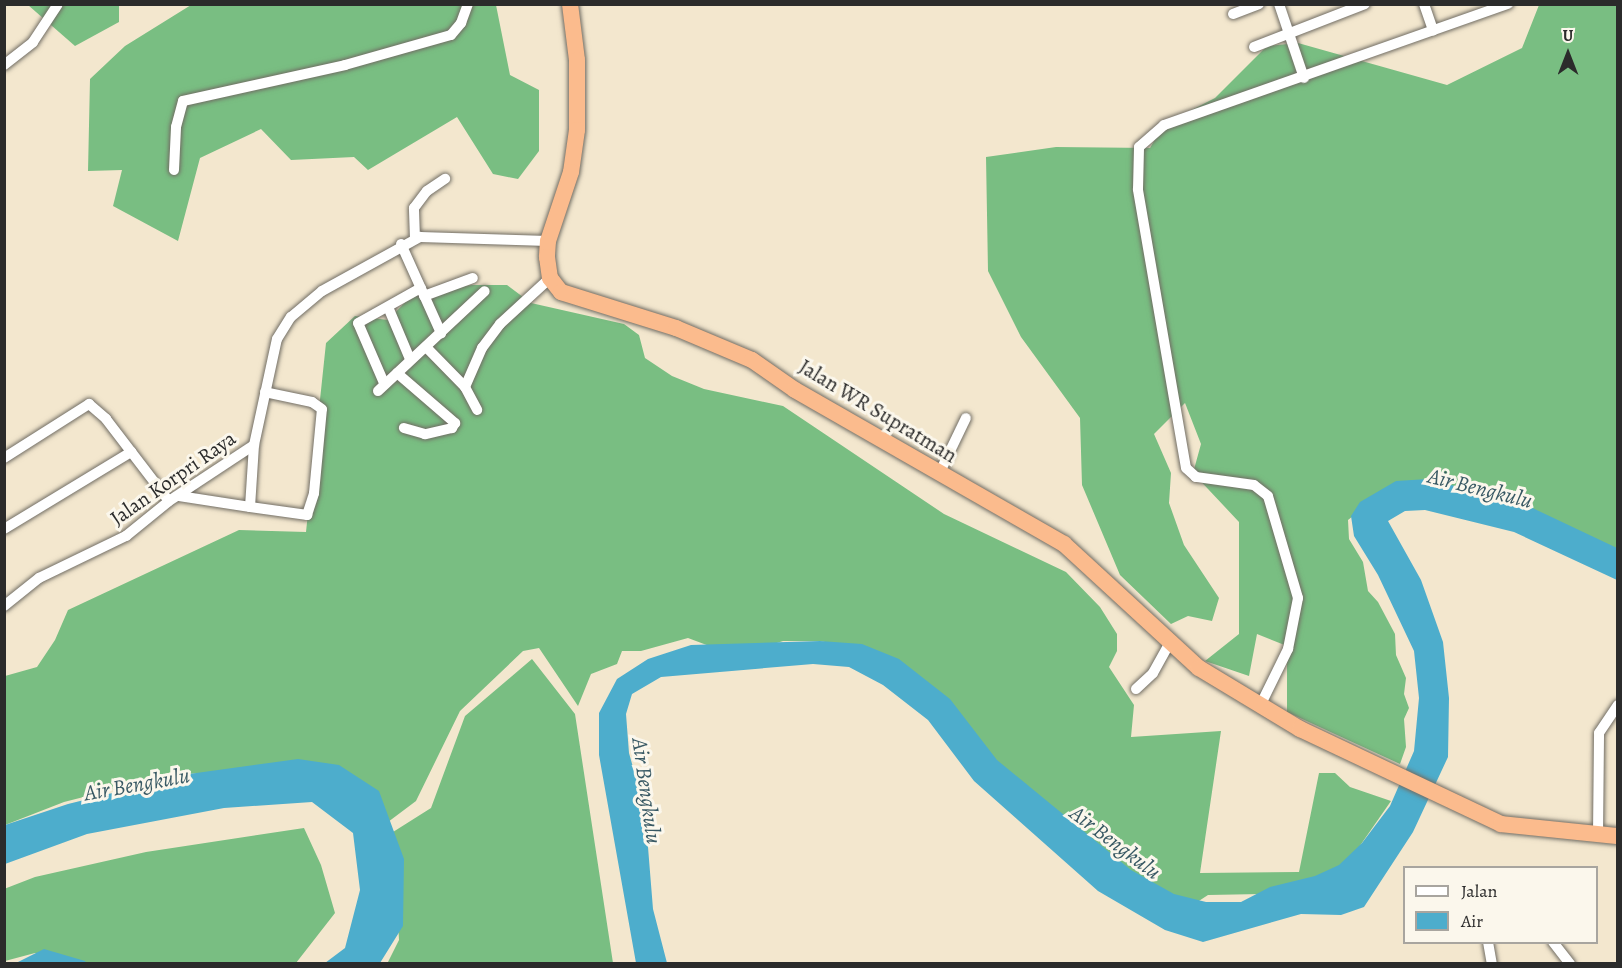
<!DOCTYPE html>
<html>
<head>
<meta charset="utf-8">
<style>
  body { margin:0 }
  #map { position:relative; width:1622px; height:968px; overflow:hidden; background:#f3e7ce; font-family:Alegreya,serif }
  div>[style] { position:absolute }
  [style*='--x'] { left:calc(var(--x)*1px); top:calc(var(--y)*1px); width:calc(var(--w)*1px); rotate:calc(var(--a)*1deg) }
  .forest>* { inset:0; background:#79be82 }
  .water>* { inset:0; background:#4dadcc }
  .roads { filter:drop-shadow(0 0 2px #716d64) drop-shadow(0 0 2px #716d64) }
  .minor>* { height:10px; margin:-5px; padding:0 5px; transform-origin:5px; border-radius:5px; background:#fff }
  .highway>* { height:16px; margin:-8px; padding:0 8px; transform-origin:8px; border-radius:8px; background:#fbbb8d }
  span { translate:-50% -50%; white-space:nowrap; text-align:center; line-height:1.15; -webkit-text-stroke:6px #fbf7ec; paint-order:stroke }
  .street-label { font-size:21px; color:#2b2b2b }
  .water-label { font-size:22px; color:#375863; font-style:italic }
  .frame { position:absolute; inset:0; border:6px solid #2b2b2b; pointer-events:none }
  .legend { position:absolute; left:1403px; top:866px; width:195px; height:78px; box-sizing:border-box; background:#fbf7ec; border:2px solid #a8a59f; margin:0; padding:8px 10px; list-style:none; font-size:18px; color:#2b2b2b }
  .legend li { display:flex; align-items:center; gap:12px; height:30px }
  .legend b { width:30px; border:2px solid #a8a59f }
  .north { position:absolute; left:1538px; top:24px; width:60px; height:60px; -webkit-text-stroke:4px #fbf7ec; paint-order:stroke; rotate:0deg; font-size:16px; font-weight:700; line-height:24px; text-align:center; color:#2b2b2b }
  .north::after { content:''; display:block; margin:auto; width:21px; height:27px; background:#2b2b2b; clip-path:polygon(50% 0,100% 100%,50% 72%,0 100%) }
</style>
</head>
<body>
<div id="map">
  <div class="forest">
    <div style="clip-path:polygon(28px 5px,119px 5px,119px 22px,75px 46px)"></div>
    <div style="clip-path:polygon(191px 5px,496px 5px,510px 75px,539px 90px,539px 151px,518px 179px,493px 174px,457px 117px,368px 170px,354px 157px,291px 160px,261px 129px,200px 158px,178px 241px,113px 206px,122px 170px,88px 171px,90px 79px,125px 46px)"></div>
    <div style="clip-path:polygon(1539px 5px,1617px 5px,1617px 560px,1479px 499px,1466px 488px,1416px 483px,1367px 505px,1348px 520px,1349px 539px,1363px 562px,1368px 591px,1378px 602px,1395px 634px,1396px 655px,1406px 678px,1404px 694px,1409px 708px,1404px 719px,1406px 747px,1400px 764px,1287px 712px,1287px 646px,1257px 634px,1249px 676px,1205px 661px,1239px 634px,1239px 522px,1193px 473px,1201px 444px,1185px 403px,1154px 434px,1171px 473px,1169px 503px,1184px 545px,1219px 598px,1212px 621px,1188px 616px,1171px 624px,1120px 575px,1082px 485px,1080px 418px,1021px 337px,988px 271px,986px 157px,1056px 147px,1150px 148px,1164px 124px,1215px 98px,1267px 46px,1298px 43px,1447px 85px,1522px 48px)"></div>
    <div style="clip-path:polygon(472px 285px,507px 285px,531px 303px,624px 324px,639px 335px,645px 358px,672px 376px,704px 389px,783px 406px,944px 514px,1066px 572px,1100px 607px,1117px 634px,1117px 651px,1109px 667px,1134px 705px,1131px 737px,1221px 731px,1200px 873px,1299px 872px,1319px 773px,1335px 773px,1350px 787px,1391px 801px,1341px 873px,1261px 894px,1208px 895px,1185px 910px,1152px 892px,845px 646px,820px 641px,783px 641px,736px 656px,688px 638px,641px 651px,622px 651px,617px 664px,591px 674px,578px 706px,539px 648px,523px 651px,460px 711px,416px 801px,384px 825px,301px 767px,170px 775px,64px 802px,5px 825px,5px 676px,37px 667px,55px 640px,68px 610px,239px 530px,306px 532px,326px 343px,355px 316px,388px 320px,415px 292px)"></div>
    <div style="clip-path:polygon(532px 659px,575px 714px,613px 963px,387px 964px,399px 940px,393px 832px,431px 808px,465px 716px)"></div>
    <div style="clip-path:polygon(304px 828px,321px 865px,335px 913px,296px 963px,63px 964px,35px 953px,5px 961px,4px 889px,35px 877px,146px 852px)"></div>
  </div>
  <div class="water">
    <div style="clip-path:polygon(1428px 479px,1524px 504px,1617px 548px,1617px 580px,1514px 532px,1425px 510px,1405px 511px,1388px 521px,1421px 580px,1443px 642px,1449px 698px,1448px 757px,1413px 832px,1364px 907px,1341px 915px,1301px 914px,1203px 942px,1165px 930px,1098px 891px,974px 781px,928px 720px,883px 685px,849px 667px,813px 664px,661px 677px,632px 694px,626px 714px,629px 753px,645px 810px,653px 909px,667px 963px,636px 963px,599px 755px,599px 713px,617px 679px,648px 659px,691px 645px,820px 641px,862px 644px,899px 659px,950px 699px,997px 760px,1131px 870px,1174px 894px,1206px 902px,1241px 902px,1270px 887px,1315px 876px,1339px 865px,1362px 843px,1390px 806px,1414px 751px,1419px 698px,1414px 651px,1378px 575px,1354px 536px,1351px 516px,1360px 502px,1396px 481px)"></div>
    <div style="clip-path:polygon(298px 759px,339px 765px,379px 791px,404px 859px,403px 926px,380px 963px,325px 963px,345px 948px,360px 890px,353px 833px,312px 802px,224px 808px,87px 834px,5px 864px,5px 825px,68px 804px,189px 774px)"></div>
    <div style="clip-path:polygon(44px 949px,85px 961px,86px 963px,16px 963px)"></div>
  </div>
  <div class="roads">
    <div class="minor">
      <div style="--x:1279;--y:4;--w:78;--a:71.3"></div>
      <div style="--x:1424;--y:4;--w:28;--a:71"></div>
      <div style="--x:1233;--y:14;--w:28;--a:-21"></div>
      <div style="--x:1254;--y:47;--w:119;--a:-21.2"></div>
      <div style="--x:4;--y:65;--w:37;--a:-38"></div>
      <div style="--x:33;--y:42;--w:45;--a:-56.7"></div>
      <div style="--x:174;--y:170;--w:43;--a:-87.3"></div>
      <div style="--x:176;--y:127;--w:27;--a:-75"></div>
      <div style="--x:183;--y:101;--w:166;--a:-12.5"></div>
      <div style="--x:345;--y:65;--w:110;--a:-15.8"></div>
      <div style="--x:451;--y:35;--w:16;--a:-50"></div>
      <div style="--x:461;--y:23;--w:20;--a:-70"></div>
      <div style="--x:415;--y:239;--w:31;--a:-92"></div>
      <div style="--x:414;--y:208;--w:21;--a:-53"></div>
      <div style="--x:427;--y:191;--w:22;--a:-34"></div>
      <div style="--x:401;--y:244;--w:98;--a:65.8"></div>
      <div style="--x:424;--y:296;--w:52;--a:-20.2"></div>
      <div style="--x:388;--y:307;--w:56;--a:67.1"></div>
      <div style="--x:426;--y:347;--w:56;--a:45.7"></div>
      <div style="--x:465;--y:387;--w:26;--a:62"></div>
      <div style="--x:397;--y:373;--w:77;--a:40.8"></div>
      <div style="--x:455;--y:423;--w:6;--a:121"></div>
      <div style="--x:452;--y:428;--w:28;--a:167"></div>
      <div style="--x:425;--y:434;--w:22;--a:-164"></div>
      <div style="--x:384;--y:383;--w:65;--a:-113.4"></div>
      <div style="--x:358;--y:323;--w:72;--a:-29.1"></div>
      <div style="--x:465;--y:387;--w:43;--a:-66.4"></div>
      <div style="--x:482;--y:348;--w:30;--a:-53"></div>
      <div style="--x:500;--y:324;--w:68;--a:-42.6"></div>
      <div style="--x:378;--y:391;--w:146;--a:-43.1"></div>
      <div style="--x:4;--y:458;--w:101;--a:-32.4"></div>
      <div style="--x:89;--y:404;--w:23;--a:41"></div>
      <div style="--x:106;--y:419;--w:103;--a:52.5"></div>
      <div style="--x:939;--y:474;--w:62;--a:-64.3"></div>
      <div style="--x:179;--y:496;--w:72;--a:8.8"></div>
      <div style="--x:250;--y:507;--w:62;--a:-86.3"></div>
      <div style="--x:250;--y:507;--w:58;--a:8"></div>
      <div style="--x:307;--y:515;--w:23;--a:-72"></div>
      <div style="--x:314;--y:493;--w:84;--a:-84.6"></div>
      <div style="--x:322;--y:409;--w:12;--a:-145"></div>
      <div style="--x:312;--y:402;--w:48;--a:-168"></div>
      <div style="--x:4;--y:529;--w:149;--a:-31.2"></div>
      <div style="--x:4;--y:606;--w:45;--a:-38.7"></div>
      <div style="--x:39;--y:578;--w:97;--a:-25.8"></div>
      <div style="--x:126;--y:536;--w:55;--a:-39.1"></div>
      <div style="--x:169;--y:501;--w:102;--a:-33.4"></div>
      <div style="--x:254;--y:445;--w:108;--a:-77.8"></div>
      <div style="--x:277;--y:339;--w:26;--a:-58"></div>
      <div style="--x:291;--y:317;--w:40;--a:-40"></div>
      <div style="--x:322;--y:291;--w:112;--a:-28.9"></div>
      <div style="--x:420;--y:237;--w:128;--a:1.8"></div>
      <div style="--x:1136;--y:689;--w:23;--a:-43"></div>
      <div style="--x:1153;--y:673;--w:37;--a:-61"></div>
      <div style="--x:1260;--y:706;--w:64;--a:-63.8"></div>
      <div style="--x:1288;--y:649;--w:52;--a:-78.9"></div>
      <div style="--x:1298;--y:598;--w:106;--a:-106.4"></div>
      <div style="--x:1268;--y:496;--w:18;--a:-142"></div>
      <div style="--x:1254;--y:485;--w:59;--a:-172.1"></div>
      <div style="--x:1196;--y:477;--w:13;--a:-138"></div>
      <div style="--x:1186;--y:468;--w:283;--a:-99.8"></div>
      <div style="--x:1138;--y:189;--w:42;--a:-88.6"></div>
      <div style="--x:1139;--y:147;--w:33;--a:-41"></div>
      <div style="--x:1164;--y:125;--w:365;--a:-19.4"></div>
      <div style="--x:1598;--y:833;--w:100;--a:-89.4"></div>
      <div style="--x:1599;--y:733;--w:34;--a:-56"></div>
      <div style="--x:1488;--y:942;--w:22;--a:80"></div>
      <div style="--x:1553;--y:942;--w:28;--a:52"></div>
    </div>
    <div class="highway">
      <div style="--x:570;--y:4;--w:56;--a:82.9"></div>
      <div style="--x:577;--y:60;--w:70;--a:90"></div>
      <div style="--x:577;--y:130;--w:42;--a:98.1"></div>
      <div style="--x:571;--y:172;--w:73;--a:108.4"></div>
      <div style="--x:548;--y:241;--w:16;--a:94"></div>
      <div style="--x:547;--y:257;--w:21;--a:82"></div>
      <div style="--x:550;--y:278;--w:18;--a:52"></div>
      <div style="--x:561;--y:292;--w:121;--a:17.4"></div>
      <div style="--x:676;--y:328;--w:82;--a:22.8"></div>
      <div style="--x:752;--y:360;--w:52;--a:34.9"></div>
      <div style="--x:795;--y:390;--w:310;--a:29.8"></div>
      <div style="--x:1064;--y:544;--w:183;--a:42.6"></div>
      <div style="--x:1199;--y:668;--w:118;--a:31.1"></div>
      <div style="--x:1300;--y:729;--w:222;--a:25.3"></div>
      <div style="--x:1501;--y:824;--w:118;--a:5.9"></div>
    </div>
  </div>
  <div class="street-label">
    <span style="left:878px;top:411px;rotate:31deg">Jalan WR Supratman</span>
    <span style="left:173px;top:478px;rotate:-35deg">Jalan Korpri Raya</span>
  </div>
  <div class="water-label">
    <span style="left:1480px;top:489px;rotate:14deg">Air Bengkulu</span>
    <span style="left:137px;top:785px;rotate:-10deg">Air Bengkulu</span>
    <span style="left:646px;top:791px;rotate:82deg">Air Bengkulu</span>
    <span style="left:1115px;top:843px;rotate:37deg">Air Bengkulu</span>
  </div>
  <div class="frame"></div>
  <ul class="legend">
  <li><b style="height:8px;background:#fff"></b>Jalan</li>
  <li><b style="height:16px;background:#4dadcc"></b>Air</li>
  </ul>
  <div class="north">U</div>
</div>
</body>
</html>
